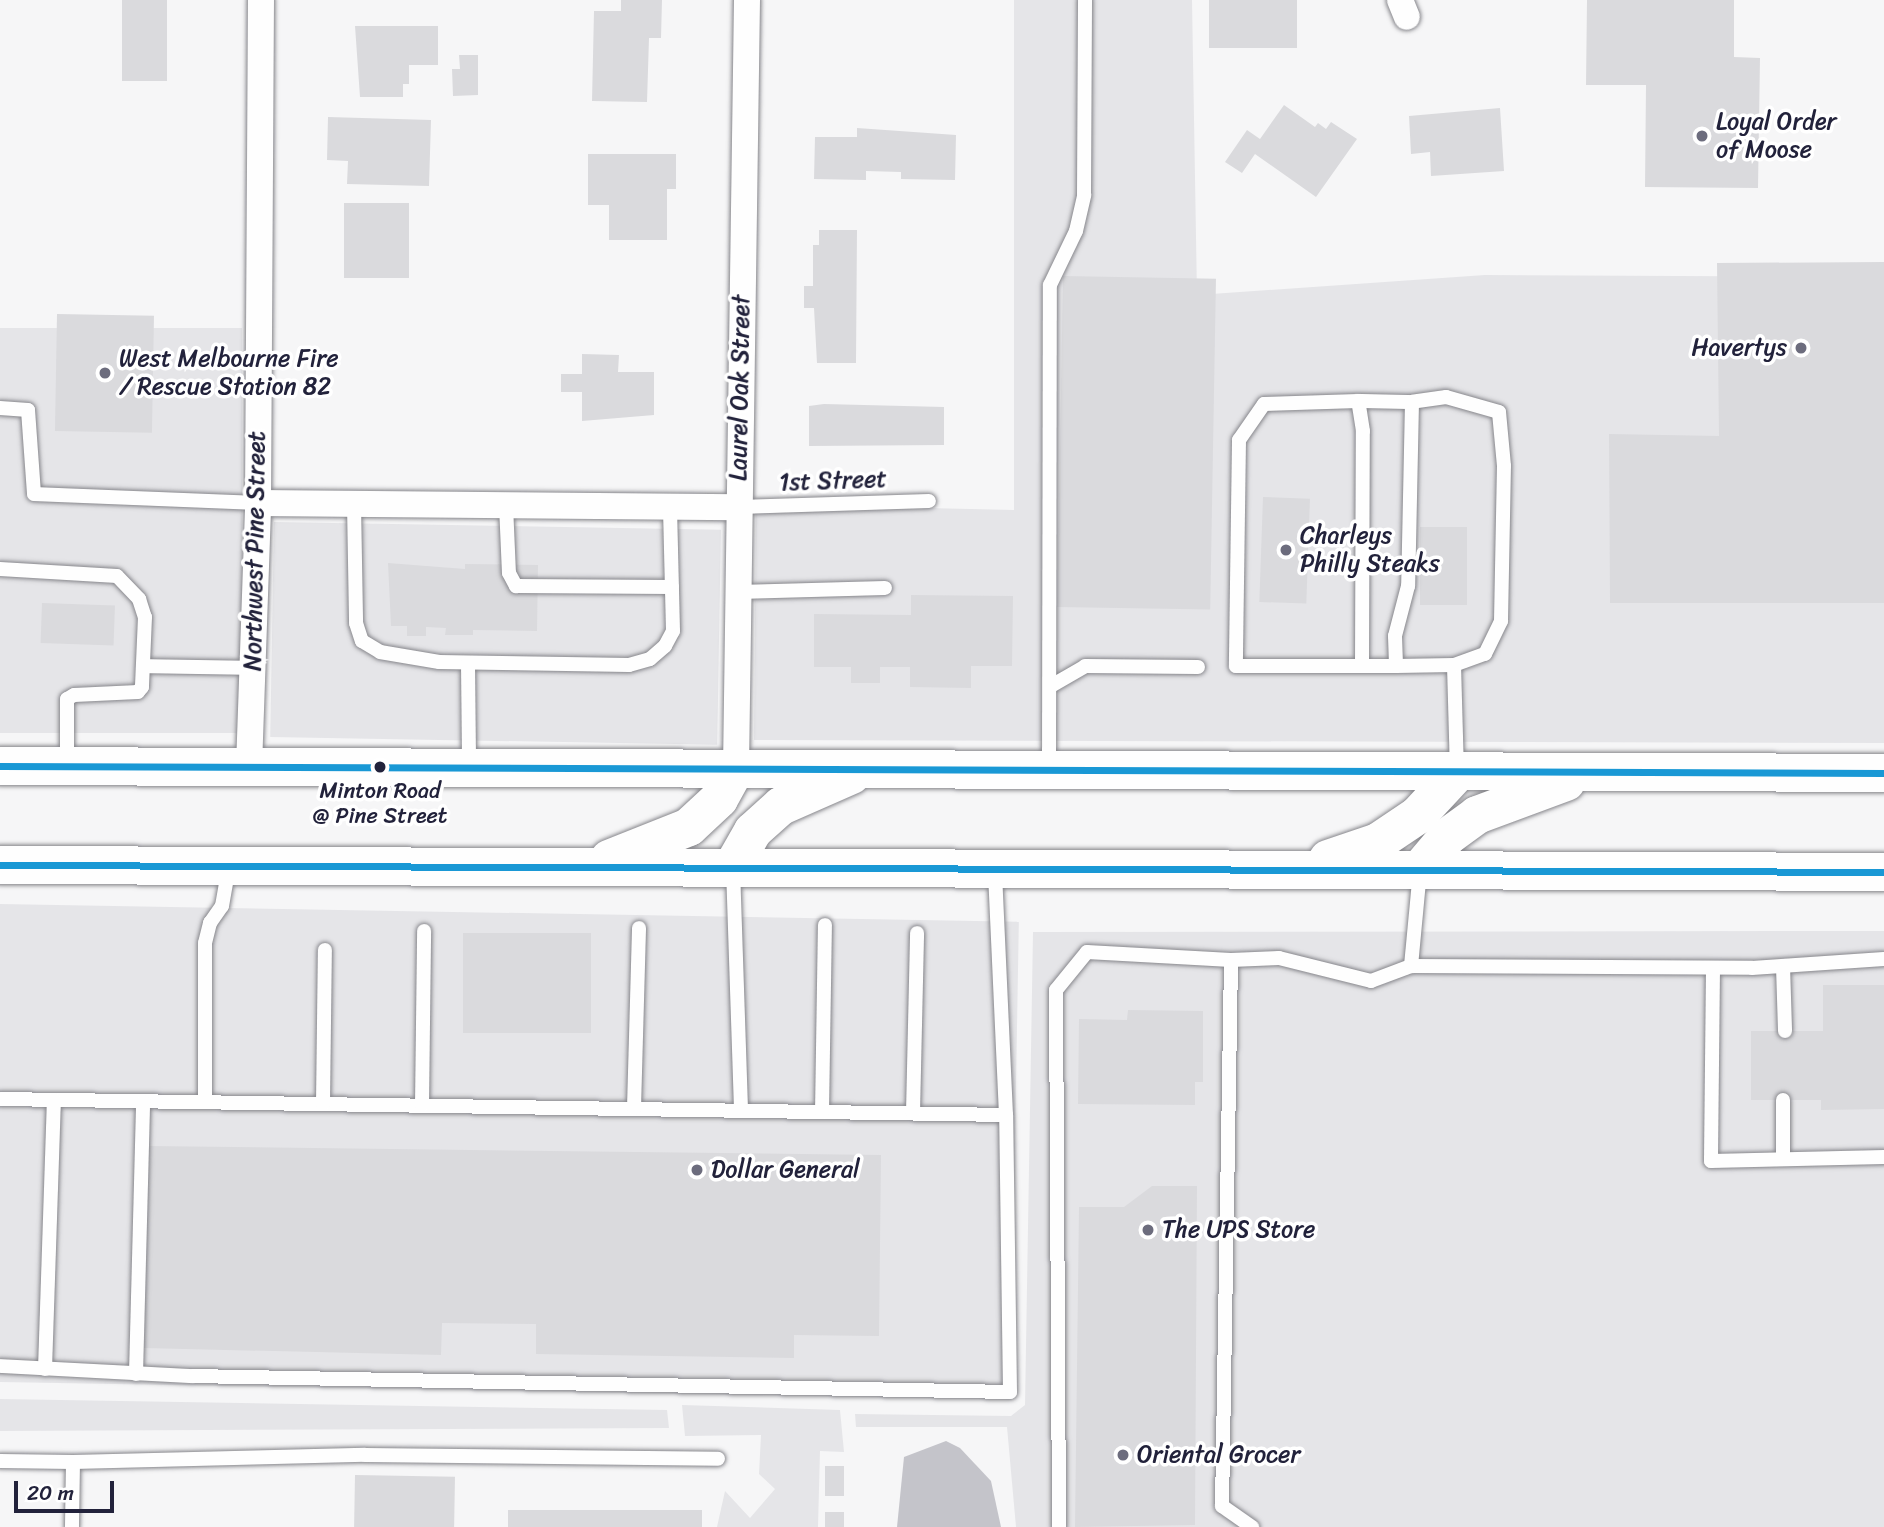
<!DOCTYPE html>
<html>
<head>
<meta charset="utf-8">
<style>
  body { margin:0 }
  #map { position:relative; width:1884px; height:1527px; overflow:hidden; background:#f6f6f7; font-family:Sriracha,sans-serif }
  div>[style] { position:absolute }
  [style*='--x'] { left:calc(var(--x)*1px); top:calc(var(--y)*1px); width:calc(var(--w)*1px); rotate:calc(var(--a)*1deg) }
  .built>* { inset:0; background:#e5e5e8; transform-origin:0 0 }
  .water>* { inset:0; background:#c4c4ca }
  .building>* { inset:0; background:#dadadd; transform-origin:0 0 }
  .roads { filter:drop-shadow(0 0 2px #86868b) drop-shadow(0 0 2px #86868b) }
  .lane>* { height:14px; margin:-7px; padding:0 7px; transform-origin:7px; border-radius:7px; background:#fefefe }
  .street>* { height:26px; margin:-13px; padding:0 13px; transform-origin:13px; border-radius:13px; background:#fefefe }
  .primary>* { height:38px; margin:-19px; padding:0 19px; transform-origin:19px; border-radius:19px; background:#fefefe }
  .bus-1>* { height:7px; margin:-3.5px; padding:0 3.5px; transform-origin:3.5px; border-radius:3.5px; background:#1998d5 }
  .dots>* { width:19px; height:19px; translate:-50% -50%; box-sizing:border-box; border:4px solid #fff; border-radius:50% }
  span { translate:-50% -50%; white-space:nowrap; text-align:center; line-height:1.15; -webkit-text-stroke:7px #fff; paint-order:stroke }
  .bus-label { font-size:22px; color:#22223b }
  .poi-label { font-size:24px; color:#22223b }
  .left { translate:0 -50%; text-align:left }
  .right { translate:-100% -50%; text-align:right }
  .street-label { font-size:24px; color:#22223b }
  .scale { position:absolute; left:14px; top:1481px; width:100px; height:32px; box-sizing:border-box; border:4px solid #22223b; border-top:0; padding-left:9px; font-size:21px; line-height:24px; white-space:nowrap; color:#22223b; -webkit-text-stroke:5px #fff; paint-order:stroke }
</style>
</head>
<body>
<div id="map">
  <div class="built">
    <div style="clip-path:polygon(1014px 0,1192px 0,1197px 295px,1485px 275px,1884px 277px,1884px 743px,754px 740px,756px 504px,1014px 510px)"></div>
    <div style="left:0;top:328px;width:242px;height:405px"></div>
    <div style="left:274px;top:522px;width:447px;height:215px;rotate:1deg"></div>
    <div style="left:0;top:904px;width:1019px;height:478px;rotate:1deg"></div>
    <div style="clip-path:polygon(1884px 931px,1884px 1527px,1016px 1527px,1007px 1427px,856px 1427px,855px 1414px,1011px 1416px,1025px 1405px,1033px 932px)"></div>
    <div style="clip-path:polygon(0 1399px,667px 1410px,669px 1428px,0 1431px)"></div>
    <div style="clip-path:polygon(682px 1405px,840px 1410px,844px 1452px,820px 1451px,818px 1527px,717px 1527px,725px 1491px,750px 1518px,775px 1489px,759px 1474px,761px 1435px,685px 1436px)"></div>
  </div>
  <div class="water">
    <div style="clip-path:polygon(946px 1441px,960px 1448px,991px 1481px,1001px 1527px,897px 1527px,904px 1457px)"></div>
  </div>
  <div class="building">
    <div style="left:122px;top:0;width:45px;height:81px"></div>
    <div style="clip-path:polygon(621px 0,662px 0,661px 38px,649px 38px,647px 102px,592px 101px,594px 11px,621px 11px)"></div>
    <div style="left:1209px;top:0;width:88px;height:48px"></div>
    <div style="clip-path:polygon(1587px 0,1734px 0,1734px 57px,1760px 58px,1758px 188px,1645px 187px,1646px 85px,1586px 85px)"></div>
    <div style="clip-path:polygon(355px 26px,438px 26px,438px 65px,409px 65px,409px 84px,403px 84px,403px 97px,360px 97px)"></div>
    <div style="clip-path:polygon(459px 55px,478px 55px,478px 95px,453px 96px,452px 69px,460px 69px)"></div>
    <div style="clip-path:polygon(1284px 105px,1315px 127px,1318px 123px,1326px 129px,1331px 122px,1357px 139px,1316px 197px,1255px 154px,1242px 173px,1225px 162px,1247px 130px,1260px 139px)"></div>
    <div style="clip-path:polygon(1500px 108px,1504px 171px,1431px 176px,1430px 152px,1411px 154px,1409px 116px)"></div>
    <div style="clip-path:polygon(328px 117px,431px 120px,429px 186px,347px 184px,348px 161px,327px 160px)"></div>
    <div style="clip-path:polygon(857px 128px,956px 135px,955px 180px,901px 179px,901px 172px,866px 171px,866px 180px,814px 179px,815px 137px,857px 137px)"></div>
    <div style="clip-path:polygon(588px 154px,676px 154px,676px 189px,667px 189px,667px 240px,609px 240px,609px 205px,588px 205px)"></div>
    <div style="left:344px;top:203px;width:65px;height:75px"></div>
    <div style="clip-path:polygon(819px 230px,857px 230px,856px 363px,817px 363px,814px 308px,804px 308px,804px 286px,813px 286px,813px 245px,819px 245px)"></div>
    <div style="clip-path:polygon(1884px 262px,1884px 603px,1610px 603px,1609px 434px,1719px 436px,1717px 263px)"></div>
    <div style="left:1063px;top:276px;width:153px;height:331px;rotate:1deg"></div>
    <div style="left:57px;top:314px;width:97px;height:117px;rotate:1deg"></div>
    <div style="clip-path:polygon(582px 354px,619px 355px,618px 372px,654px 372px,654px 415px,582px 421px,582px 392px,561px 392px,561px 374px,582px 374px)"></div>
    <div style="clip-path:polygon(824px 404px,944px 407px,944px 445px,809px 446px,809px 406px)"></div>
    <div style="left:1263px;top:497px;width:47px;height:105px;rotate:2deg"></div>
    <div style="left:1420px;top:527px;width:47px;height:78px"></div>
    <div style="clip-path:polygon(388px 563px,465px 569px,465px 564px,538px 565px,537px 631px,473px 630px,473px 635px,445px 635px,446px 628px,426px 627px,426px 636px,407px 636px,407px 626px,391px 626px)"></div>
    <div style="clip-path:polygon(911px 595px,1013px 596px,1012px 666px,971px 666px,971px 688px,910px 687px,910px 667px,880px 667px,880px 683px,851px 683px,851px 667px,814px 667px,814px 614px,911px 615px)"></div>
    <div style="left:42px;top:603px;width:73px;height:40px;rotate:2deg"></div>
    <div style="left:463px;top:933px;width:128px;height:100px"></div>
    <div style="clip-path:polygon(1823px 985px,1884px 985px,1884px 1109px,1821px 1110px,1821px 1100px,1751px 1100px,1751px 1031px,1823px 1031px)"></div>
    <div style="clip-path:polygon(1128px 1010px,1203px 1011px,1203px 1082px,1195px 1082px,1195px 1105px,1078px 1104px,1079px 1019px,1127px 1020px)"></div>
    <div style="clip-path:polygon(148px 1146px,881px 1155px,879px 1336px,794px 1335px,794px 1358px,536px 1354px,536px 1324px,442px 1323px,441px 1355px,144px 1348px)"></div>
    <div style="clip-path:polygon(1152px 1186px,1197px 1186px,1195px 1525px,1075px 1527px,1079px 1207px,1124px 1207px)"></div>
    <div style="left:825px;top:1466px;width:19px;height:30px"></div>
    <div style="left:355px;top:1475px;width:100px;height:52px;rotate:1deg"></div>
    <div style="left:508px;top:1510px;width:194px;height:17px"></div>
    <div style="left:825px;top:1512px;width:19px;height:15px"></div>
  </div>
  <div class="roads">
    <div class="lane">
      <div style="--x:1358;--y:401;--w:54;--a:1.1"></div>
      <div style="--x:0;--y:408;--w:28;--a:4"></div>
      <div style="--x:28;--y:410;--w:84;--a:85.9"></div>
      <div style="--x:34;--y:494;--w:224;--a:2.3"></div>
      <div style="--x:354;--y:504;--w:119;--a:89"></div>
      <div style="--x:356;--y:623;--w:19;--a:72"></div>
      <div style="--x:362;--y:641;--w:21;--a:31"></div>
      <div style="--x:380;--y:652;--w:60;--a:9.6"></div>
      <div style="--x:439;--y:662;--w:190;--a:0.9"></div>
      <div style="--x:629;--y:665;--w:22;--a:-16"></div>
      <div style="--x:650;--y:659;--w:20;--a:-41"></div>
      <div style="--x:665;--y:646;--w:17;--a:-62"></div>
      <div style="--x:673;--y:631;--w:125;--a:-91.4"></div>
      <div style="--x:506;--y:505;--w:68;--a:87.5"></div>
      <div style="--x:509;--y:573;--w:15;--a:62"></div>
      <div style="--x:516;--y:586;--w:156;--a:0.4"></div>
      <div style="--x:738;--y:507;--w:191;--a:-1.8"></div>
      <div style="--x:0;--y:569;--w:117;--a:3.4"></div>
      <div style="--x:117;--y:576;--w:32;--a:46"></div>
      <div style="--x:139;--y:599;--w:19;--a:72"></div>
      <div style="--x:145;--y:617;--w:70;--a:92.5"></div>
      <div style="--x:142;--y:687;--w:6;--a:129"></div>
      <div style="--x:138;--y:692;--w:64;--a:177.3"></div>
      <div style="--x:74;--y:695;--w:8;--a:150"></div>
      <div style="--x:67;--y:699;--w:66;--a:90"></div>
      <div style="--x:738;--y:592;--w:147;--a:-1.6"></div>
      <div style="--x:468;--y:663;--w:103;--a:89.4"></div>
      <div style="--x:1454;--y:665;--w:106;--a:88.4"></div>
      <div style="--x:143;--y:666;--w:110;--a:1"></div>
      <div style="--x:1362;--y:666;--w:235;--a:-89.8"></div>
      <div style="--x:1363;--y:431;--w:30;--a:-99"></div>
      <div style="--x:1358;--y:401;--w:94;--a:178.2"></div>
      <div style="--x:1264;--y:404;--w:44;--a:124.8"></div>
      <div style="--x:1239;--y:440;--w:226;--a:90.8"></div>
      <div style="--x:1236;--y:666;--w:160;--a:0"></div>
      <div style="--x:1396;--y:666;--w:58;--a:-1"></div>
      <div style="--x:1454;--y:665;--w:33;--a:-20"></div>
      <div style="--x:1485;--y:654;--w:37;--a:-64"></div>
      <div style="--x:1501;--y:621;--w:155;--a:-88.9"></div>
      <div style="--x:1504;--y:466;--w:54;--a:-95.3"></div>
      <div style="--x:1499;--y:412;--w:55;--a:-164.2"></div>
      <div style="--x:1446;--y:397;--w:34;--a:172"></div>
      <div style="--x:1412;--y:402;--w:184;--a:91.2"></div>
      <div style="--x:1408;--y:586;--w:52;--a:104.6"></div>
      <div style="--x:1395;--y:636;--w:30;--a:88"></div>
      <div style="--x:1051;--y:686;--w:39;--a:-30"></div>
      <div style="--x:1085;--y:666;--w:113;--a:0.5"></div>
      <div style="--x:1049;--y:769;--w:484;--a:-89.9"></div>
      <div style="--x:1050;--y:285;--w:60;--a:-64.3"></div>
      <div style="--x:1076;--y:231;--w:37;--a:-77"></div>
      <div style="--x:1084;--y:195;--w:195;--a:-89.7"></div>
      <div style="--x:733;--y:868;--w:242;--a:88.1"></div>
      <div style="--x:1231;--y:960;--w:546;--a:90.94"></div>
      <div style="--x:1222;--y:1506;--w:37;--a:35"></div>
      <div style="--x:1411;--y:966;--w:341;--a:0.3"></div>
      <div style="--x:1752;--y:968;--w:132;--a:-3.9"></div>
      <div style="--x:1783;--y:966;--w:65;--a:88.2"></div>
      <div style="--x:1713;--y:968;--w:193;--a:90.6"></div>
      <div style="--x:1711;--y:1161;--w:173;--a:-1.3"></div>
      <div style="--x:0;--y:1099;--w:1006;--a:0.91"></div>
      <div style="--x:205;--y:1102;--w:159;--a:-90"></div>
      <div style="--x:205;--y:943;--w:21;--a:-76"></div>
      <div style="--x:210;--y:923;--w:21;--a:-55"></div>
      <div style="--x:222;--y:906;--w:40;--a:-80"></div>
      <div style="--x:323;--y:1104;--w:154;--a:-89.3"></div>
      <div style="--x:422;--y:1105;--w:174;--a:-89.3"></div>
      <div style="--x:634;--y:1108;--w:180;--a:-88.4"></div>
      <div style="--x:822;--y:1112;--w:187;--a:-89.1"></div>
      <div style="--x:913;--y:1113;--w:180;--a:-88.7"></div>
      <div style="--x:1783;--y:1159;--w:59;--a:-90"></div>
      <div style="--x:0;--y:1366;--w:192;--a:3"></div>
      <div style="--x:192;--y:1376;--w:818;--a:1.12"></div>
      <div style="--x:1010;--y:1392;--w:277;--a:-90.8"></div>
      <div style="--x:1006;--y:1115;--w:244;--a:-92.6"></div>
      <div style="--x:45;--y:1369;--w:269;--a:-88.1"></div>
      <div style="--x:136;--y:1374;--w:272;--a:-88.5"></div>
      <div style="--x:0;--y:1461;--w:73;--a:0.8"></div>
      <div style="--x:73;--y:1462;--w:65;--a:90.9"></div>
      <div style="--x:73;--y:1462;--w:292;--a:-1.4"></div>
      <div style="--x:365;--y:1455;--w:353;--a:0.6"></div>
      <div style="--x:1059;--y:1527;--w:537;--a:-90.32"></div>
      <div style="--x:1056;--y:990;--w:49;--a:-50.8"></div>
      <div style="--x:1087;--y:952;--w:144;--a:3.2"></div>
      <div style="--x:1231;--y:960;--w:48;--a:-2.4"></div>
      <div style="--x:1279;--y:958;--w:95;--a:14"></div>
      <div style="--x:1371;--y:981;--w:43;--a:-20.6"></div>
      <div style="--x:1411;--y:966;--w:96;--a:-84.6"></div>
    </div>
    <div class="street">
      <div style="--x:1400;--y:0;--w:18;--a:68"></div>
      <div style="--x:258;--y:503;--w:480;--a:0.5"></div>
      <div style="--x:249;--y:767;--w:264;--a:-88"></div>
      <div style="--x:258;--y:503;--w:503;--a:-89.66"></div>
      <div style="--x:736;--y:768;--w:768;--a:-89.18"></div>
    </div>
    <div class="primary">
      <div style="--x:0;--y:766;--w:1884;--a:0.21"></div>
      <div style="--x:609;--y:859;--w:86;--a:-21.8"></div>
      <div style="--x:689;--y:827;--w:41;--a:-43"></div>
      <div style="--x:719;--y:799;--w:35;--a:-61"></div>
      <div style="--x:1328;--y:859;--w:53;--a:-18.8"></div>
      <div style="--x:1378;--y:842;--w:48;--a:-34"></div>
      <div style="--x:1418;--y:815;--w:57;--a:-47.1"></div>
      <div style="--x:0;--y:865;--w:1884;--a:0.21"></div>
      <div style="--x:733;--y:866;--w:40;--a:-60.3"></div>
      <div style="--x:753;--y:831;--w:38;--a:-42"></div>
      <div style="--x:781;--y:806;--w:77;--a:-23.6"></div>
      <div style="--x:1420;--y:869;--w:42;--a:-49.8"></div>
      <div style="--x:1447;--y:837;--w:37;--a:-36"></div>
      <div style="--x:1477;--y:815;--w:95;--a:-20.3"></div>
    </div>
  </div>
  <div class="bus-1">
    <div style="--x:0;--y:766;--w:1884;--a:0.21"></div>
    <div style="--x:0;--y:865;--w:1884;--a:0.21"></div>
  </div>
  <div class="dots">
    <div style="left:1702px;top:136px;background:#6c6c7d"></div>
    <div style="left:1801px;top:348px;background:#6c6c7d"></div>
    <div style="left:105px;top:373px;background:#6c6c7d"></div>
    <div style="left:1286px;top:550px;background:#6c6c7d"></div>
    <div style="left:380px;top:767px;background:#22223b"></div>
    <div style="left:697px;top:1170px;background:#6c6c7d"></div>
    <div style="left:1148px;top:1230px;background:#6c6c7d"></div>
    <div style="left:1123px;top:1455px;background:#6c6c7d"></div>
  </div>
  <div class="bus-label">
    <span style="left:380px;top:803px">Minton Road<br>@ Pine Street</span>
  </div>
  <div class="poi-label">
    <span class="left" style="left:1716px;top:136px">Loyal Order<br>of Moose</span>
    <span class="right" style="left:1787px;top:348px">Havertys</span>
    <span class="left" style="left:119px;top:373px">West Melbourne Fire<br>/ Rescue Station 82</span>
    <span class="left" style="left:1300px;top:550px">Charleys<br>Philly Steaks</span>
    <span class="left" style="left:711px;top:1170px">Dollar General</span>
    <span class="left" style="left:1162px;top:1230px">The UPS Store</span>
    <span class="left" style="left:1137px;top:1455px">Oriental Grocer</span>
  </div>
  <div class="street-label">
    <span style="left:740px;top:388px;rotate:-89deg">Laurel Oak Street</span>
    <span style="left:833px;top:481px;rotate:-2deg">1st Street</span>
    <span style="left:255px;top:551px;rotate:-89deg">Northwest Pine Street</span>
  </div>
  <div class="scale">20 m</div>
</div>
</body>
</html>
